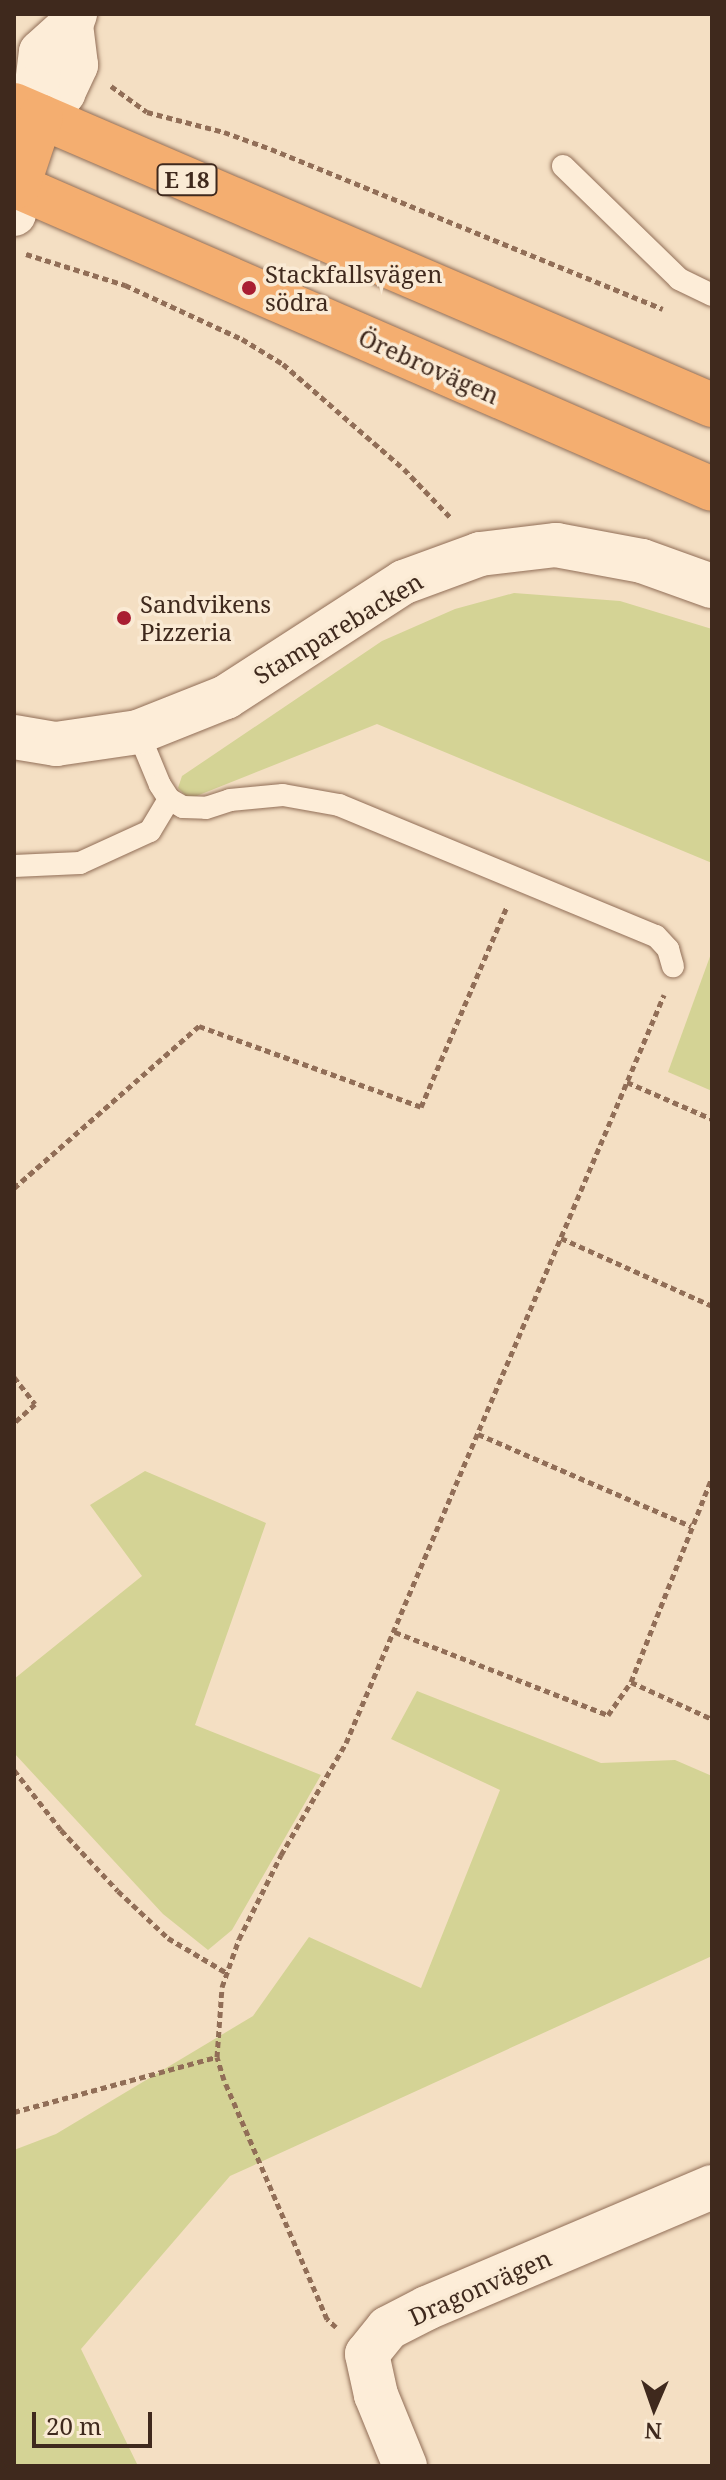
<!DOCTYPE html>
<html>
<head>
<meta charset="utf-8">
<style>
  body { margin:0 }
  #map { position:relative; width:726px; height:2480px; overflow:hidden; background:#f4dfc3; font-family:"Noto Serif",serif }
  div>[style] { position:absolute }
  [style*='--x'] { left:calc(var(--x)*1px); top:calc(var(--y)*1px); width:calc(var(--w)*1px); rotate:calc(var(--a)*1deg) }
  .green>* { inset:0; background:#d4d395 }
  .path>* { height:5px; margin-top:-2.5px; transform-origin:0; background:repeating-linear-gradient(90deg,#916e57 0 6px,transparent 0 10px) }
  .roads { filter:drop-shadow(0 0 2px #916e57) drop-shadow(0 0 2px #916e57) }
  .service>* { height:22px; margin:-11px; padding:0 11px; transform-origin:11px; border-radius:11px; background:#fdedd8 }
  .minor>* { height:44px; margin:-22px; padding:0 22px; transform-origin:22px; border-radius:22px; background:#fdedd8 }
  .trunk>* { height:44px; margin:-22px; padding:0 22px; transform-origin:22px; border-radius:22px; background:#f4ae70 }
  .dots>* { width:22px; height:22px; translate:-50% -50%; box-sizing:border-box; border:4px solid #faead4; border-radius:50% }
  span { translate:-50% -50%; white-space:nowrap; text-align:center; line-height:1.15; -webkit-text-stroke:7px #faead4; paint-order:stroke }
  .shield-label span { padding:2px 6px; background:#faead4; border:2px solid; border-radius:6px; -webkit-text-stroke-width:0 }
  .shield-label { font-size:22px; color:#3f291d; font-weight:700 }
  .poi-label { font-size:24px; color:#3f291d }
  .left { translate:0 -50%; text-align:left }
  .street-label { font-size:24px; color:#3f291d }
  .frame { position:absolute; inset:0; border:16px solid #3f291d; pointer-events:none }
  .north { position:absolute; left:614px; top:2368px; width:80px; height:80px; -webkit-text-stroke:6px #faead4; paint-order:stroke; rotate:182deg; font-size:22px; font-weight:700; line-height:32px; text-align:center; color:#3f291d }
  .north::after { content:''; display:block; margin:auto; width:28px; height:36px; background:#3f291d; clip-path:polygon(50% 0,100% 100%,50% 72%,0 100%) }
  .scale { position:absolute; left:32px; top:2412px; width:120px; height:36px; box-sizing:border-box; border:4px solid #3f291d; border-top:0; padding-left:10px; font-size:24px; line-height:28px; white-space:nowrap; color:#3f291d; -webkit-text-stroke:6px #faead4; paint-order:stroke }
</style>
</head>
<body>
<div id="map">
  <div class="green">
    <div style="clip-path:polygon(514px 593px,620px 601px,712px 629px,712px 863px,377px 724px,189px 799px,178px 788px,182px 776px,382px 641px,455px 609px)"></div>
    <div style="clip-path:polygon(712px 951px,712px 1091px,668px 1072px)"></div>
    <div style="clip-path:polygon(145px 1471px,266px 1523px,195px 1725px,321px 1775px,232px 1930px,208px 1950px,163px 1914px,14px 1753px,14px 1679px,142px 1576px,90px 1505px)"></div>
    <div style="clip-path:polygon(417px 1691px,601px 1763px,675px 1760px,712px 1776px,712px 1956px,230px 2176px,81px 2349px,138px 2466px,14px 2466px,14px 2150px,56px 2134px,253px 2016px,309px 1937px,421px 1988px,500px 1790px,391px 1739px)"></div>
  </div>
  <div class="path">
    <div style="--x:111;--y:86;--w:44;--a:35.8"></div>
    <div style="--x:147;--y:112;--w:80;--a:14.6"></div>
    <div style="--x:224;--y:132;--w:50;--a:19.9"></div>
    <div style="--x:271;--y:149;--w:423;--a:22.2"></div>
    <div style="--x:26;--y:254;--w:104;--a:17.4"></div>
    <div style="--x:125;--y:285;--w:129;--a:24.8"></div>
    <div style="--x:242;--y:339;--w:48;--a:31.4"></div>
    <div style="--x:283;--y:364;--w:160;--a:41"></div>
    <div style="--x:404;--y:469;--w:69;--a:46.2"></div>
    <div style="--x:627;--y:1082;--w:93;--a:23.5"></div>
    <div style="--x:14;--y:1188;--w:246;--a:-41.2"></div>
    <div style="--x:199;--y:1026;--w:236;--a:20"></div>
    <div style="--x:421;--y:1107;--w:219;--a:-66.8"></div>
    <div style="--x:561;--y:1238;--w:166;--a:24.2"></div>
    <div style="--x:14;--y:1377;--w:34;--a:52"></div>
    <div style="--x:35;--y:1404;--w:28;--a:138"></div>
    <div style="--x:478;--y:1434;--w:232;--a:23.4"></div>
    <div style="--x:395;--y:1632;--w:229;--a:21.3"></div>
    <div style="--x:608;--y:1715;--w:40;--a:-55.1"></div>
    <div style="--x:631;--y:1682;--w:89;--a:24.6"></div>
    <div style="--x:631;--y:1682;--w:220;--a:-68.4"></div>
    <div style="--x:14;--y:1770;--w:76;--a:51.9"></div>
    <div style="--x:61;--y:1830;--w:83;--a:46.9"></div>
    <div style="--x:118;--y:1891;--w:69;--a:43.2"></div>
    <div style="--x:168;--y:1938;--w:69;--a:30.7"></div>
    <div style="--x:14;--y:2112;--w:210;--a:-15.2"></div>
    <div style="--x:336;--y:2327;--w:12;--a:-138"></div>
    <div style="--x:327;--y:2319;--w:260;--a:-113.3"></div>
    <div style="--x:224;--y:2080;--w:24;--a:-107"></div>
    <div style="--x:217;--y:2057;--w:70;--a:-85.9"></div>
    <div style="--x:222;--y:1987;--w:51;--a:-70.5"></div>
    <div style="--x:239;--y:1939;--w:94;--a:-63.4"></div>
    <div style="--x:281;--y:1855;--w:129;--a:-59.9"></div>
    <div style="--x:346;--y:1743;--w:813;--a:-66.97"></div>
  </div>
  <div class="roads">
    <div class="service">
      <div style="--x:563;--y:166;--w:162;--a:44.2"></div>
      <div style="--x:679;--y:279;--w:37;--a:26"></div>
      <div style="--x:138;--y:732;--w:57;--a:67.5"></div>
      <div style="--x:160;--y:785;--w:17;--a:57"></div>
      <div style="--x:169;--y:799;--w:16;--a:30"></div>
      <div style="--x:183;--y:807;--w:23;--a:2"></div>
      <div style="--x:206;--y:808;--w:25;--a:-18"></div>
      <div style="--x:230;--y:800;--w:53;--a:-5.4"></div>
      <div style="--x:283;--y:795;--w:57;--a:10.1"></div>
      <div style="--x:339;--y:805;--w:343;--a:22.5"></div>
      <div style="--x:656;--y:936;--w:18;--a:47"></div>
      <div style="--x:668;--y:949;--w:18;--a:74"></div>
      <div style="--x:14;--y:866;--w:66;--a:-2.6"></div>
      <div style="--x:80;--y:863;--w:77;--a:-24.6"></div>
      <div style="--x:150;--y:831;--w:37;--a:-59"></div>
    </div>
    <div class="minor">
      <div style="--x:41;--y:117;--w:33;--a:-47"></div>
      <div style="--x:63;--y:93;--w:31;--a:-65"></div>
      <div style="--x:76;--y:65;--w:40;--a:-97.1"></div>
      <div style="--x:71;--y:25;--w:12;--a:-70"></div>
      <div style="--x:41;--y:117;--w:33;--a:-97"></div>
      <div style="--x:37;--y:84;--w:32;--a:-83"></div>
      <div style="--x:41;--y:52;--w:40;--a:-42"></div>
      <div style="--x:14;--y:214;--w:28;--a:-82"></div>
      <div style="--x:14;--y:737;--w:43;--a:9.5"></div>
      <div style="--x:56;--y:744;--w:83;--a:-8.3"></div>
      <div style="--x:138;--y:732;--w:95;--a:-21.7"></div>
      <div style="--x:226;--y:697;--w:212;--a:-32.9"></div>
      <div style="--x:404;--y:582;--w:81;--a:-20.2"></div>
      <div style="--x:480;--y:554;--w:77;--a:-6.8"></div>
      <div style="--x:556;--y:545;--w:87;--a:10.5"></div>
      <div style="--x:642;--y:561;--w:74;--a:19.7"></div>
      <div style="--x:405;--y:2466;--w:77;--a:-112.2"></div>
      <div style="--x:376;--y:2395;--w:42;--a:-102.4"></div>
      <div style="--x:367;--y:2354;--w:33;--a:-51"></div>
      <div style="--x:388;--y:2328;--w:44;--a:-27.1"></div>
      <div style="--x:427;--y:2308;--w:310;--a:-23"></div>
    </div>
    <div class="trunk">
      <div style="--x:14;--y:105;--w:760;--a:23.26"></div>
      <div style="--x:14;--y:185;--w:761;--a:23.53"></div>
      <div style="--x:18;--y:186;--w:73;--a:-71.6"></div>
    </div>
  </div>
  <div class="dots">
    <div style="left:249px;top:288px;background:#a91e32"></div>
    <div style="left:124px;top:618px;background:#a91e32"></div>
  </div>
  <div class="shield-label">
    <span style="left:187px;top:180px">E 18</span>
  </div>
  <div class="poi-label">
    <span class="left" style="left:265px;top:288px">Stackfallsvägen<br>södra</span>
    <span class="left" style="left:140px;top:618px">Sandvikens<br>Pizzeria</span>
  </div>
  <div class="street-label">
    <span style="left:429px;top:366px;rotate:24deg">Örebrovägen</span>
    <span style="left:338px;top:628px;rotate:-31deg">Stamparebacken</span>
    <span style="left:480px;top:2287px;rotate:-24deg">Dragonvägen</span>
  </div>
  <div class="frame"></div>
  <div class="north">N</div>
  <div class="scale">20 m</div>
</div>
</body>
</html>
